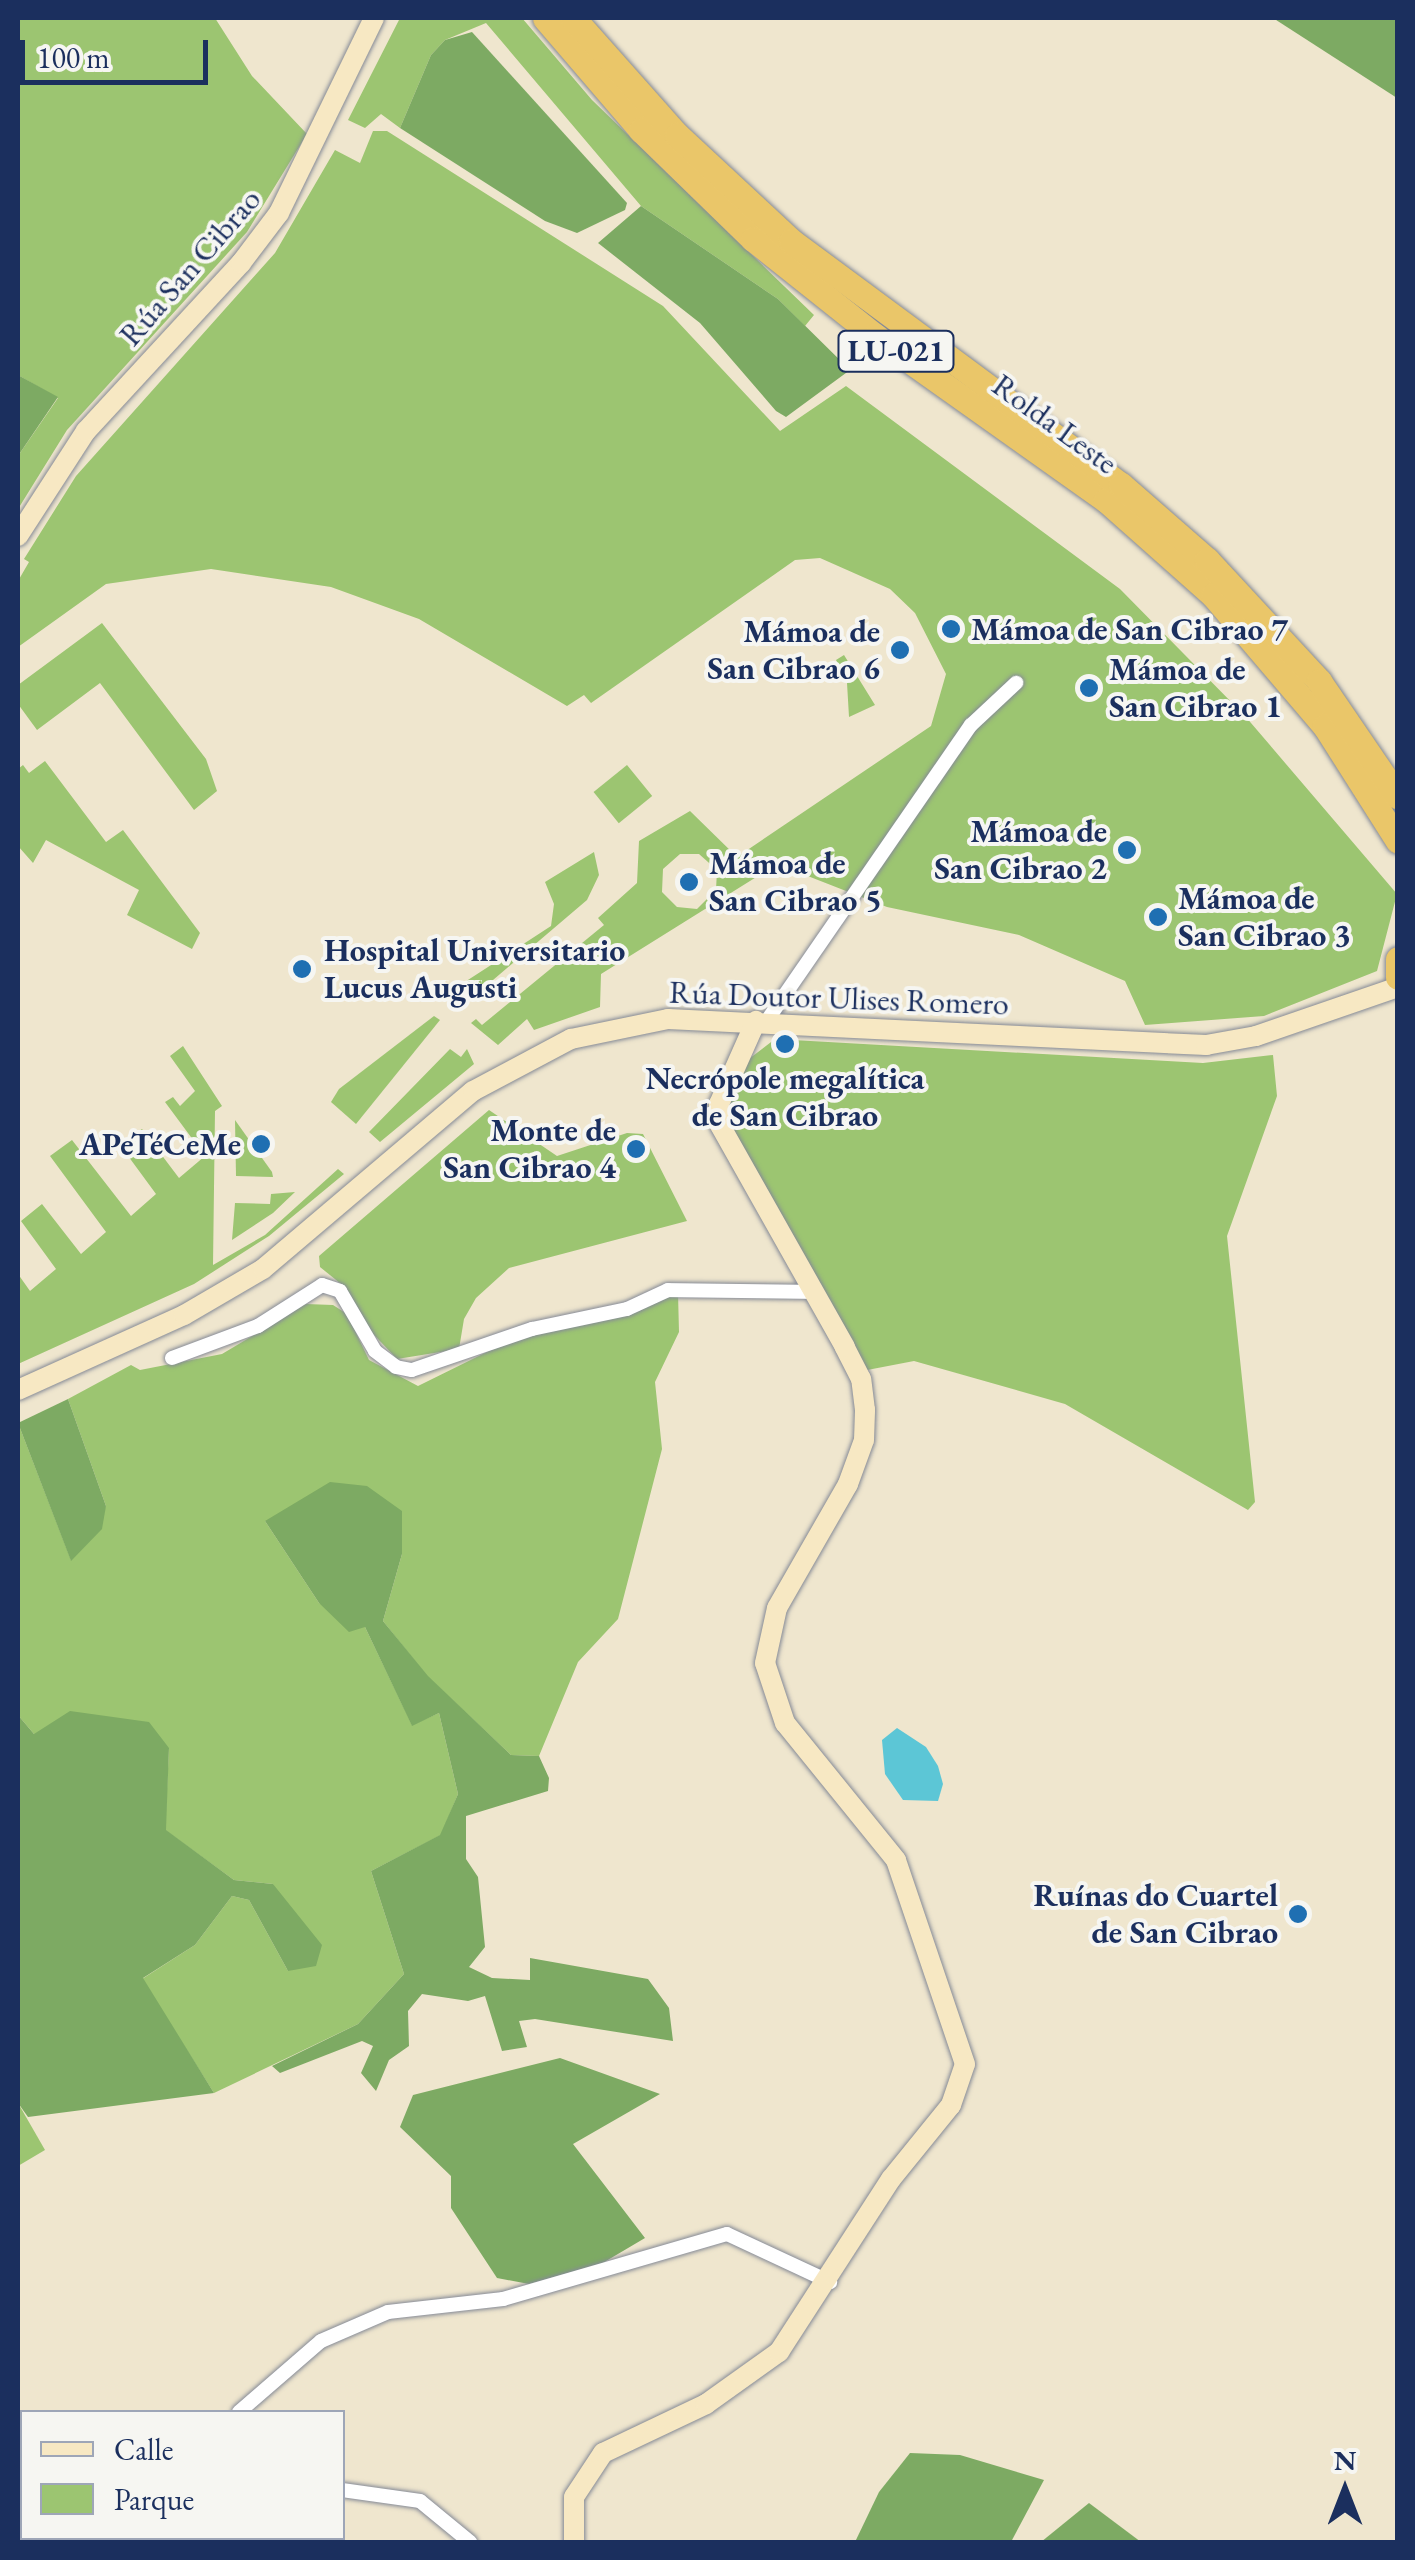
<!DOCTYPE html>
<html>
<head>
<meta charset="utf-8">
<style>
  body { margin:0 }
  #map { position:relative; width:1415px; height:2560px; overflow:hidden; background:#efe6ce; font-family:"EB Garamond",serif }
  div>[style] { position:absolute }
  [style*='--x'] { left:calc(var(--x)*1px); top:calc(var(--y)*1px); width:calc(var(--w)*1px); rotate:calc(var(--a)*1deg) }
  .green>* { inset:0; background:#9cc571; transform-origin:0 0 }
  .forest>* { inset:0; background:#7daa63 }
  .water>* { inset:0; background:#5cc6d6 }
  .roads { filter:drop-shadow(0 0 2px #858a96) drop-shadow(0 0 2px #858a96) }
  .street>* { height:14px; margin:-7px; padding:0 7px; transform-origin:7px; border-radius:7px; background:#fff }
  .secondary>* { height:20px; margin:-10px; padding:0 10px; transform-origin:10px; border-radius:10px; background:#f7e8c3 }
  .highway>* { height:25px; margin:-12.5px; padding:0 12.5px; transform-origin:12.5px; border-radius:12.5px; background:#eac669 }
  .dots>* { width:28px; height:28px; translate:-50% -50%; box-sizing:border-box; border:5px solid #f6f6f2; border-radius:50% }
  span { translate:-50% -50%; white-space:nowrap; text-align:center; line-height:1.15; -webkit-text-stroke:8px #f6f6f2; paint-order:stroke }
  .shield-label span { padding:2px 8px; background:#f6f6f2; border:2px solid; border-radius:8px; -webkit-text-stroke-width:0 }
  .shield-label { font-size:30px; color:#1b2f5e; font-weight:700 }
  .street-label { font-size:32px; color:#1b2f5e }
  .poi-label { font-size:32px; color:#1b2f5e; font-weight:700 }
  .left { translate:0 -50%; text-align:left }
  .right { translate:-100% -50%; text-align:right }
  .frame { position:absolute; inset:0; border:20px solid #1b2f5e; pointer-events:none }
  .legend { position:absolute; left:20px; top:2410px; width:325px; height:130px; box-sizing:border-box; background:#f6f6f2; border:2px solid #9ea6b7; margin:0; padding:12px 18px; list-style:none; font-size:30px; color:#1b2f5e }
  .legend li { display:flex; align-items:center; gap:20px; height:50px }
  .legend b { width:50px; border:2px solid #9ea6b7 }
  .north { position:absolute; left:1295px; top:2440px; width:100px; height:100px; -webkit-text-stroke:8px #f6f6f2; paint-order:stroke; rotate:0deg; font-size:28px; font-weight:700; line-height:40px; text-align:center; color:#1b2f5e }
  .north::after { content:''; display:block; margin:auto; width:35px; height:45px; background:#1b2f5e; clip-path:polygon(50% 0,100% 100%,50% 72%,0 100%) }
  .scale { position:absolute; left:20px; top:40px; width:188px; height:45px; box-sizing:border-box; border:5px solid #1b2f5e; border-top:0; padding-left:12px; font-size:30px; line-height:35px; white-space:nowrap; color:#1b2f5e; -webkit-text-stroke:8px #f6f6f2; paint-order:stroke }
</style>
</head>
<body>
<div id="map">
  <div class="green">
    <div style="clip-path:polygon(18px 18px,215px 18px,252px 76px,307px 134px,247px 232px,67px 430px,18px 509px,18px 456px,58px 398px,18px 375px)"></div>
    <div style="clip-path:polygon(400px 18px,522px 18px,592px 100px,814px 315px,805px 326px,778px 299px,641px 206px,486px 23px,445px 40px,431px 55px,400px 128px,381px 114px,365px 128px,348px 120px)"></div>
    <div style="clip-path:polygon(evenodd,373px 131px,387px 131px,663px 306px,780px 431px,846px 386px,1120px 589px,1245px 716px,1397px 894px,1377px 971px,1264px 1016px,1145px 1025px,1125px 981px,1019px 935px,887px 907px,777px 864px,601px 974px,600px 1007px,534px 1030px,527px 1019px,498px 1045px,471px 1023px,476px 1019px,482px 1025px,604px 925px,598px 918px,637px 883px,639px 841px,690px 811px,737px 857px,931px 726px,946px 674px,915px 613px,890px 589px,820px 558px,795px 560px,591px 703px,584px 695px,567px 706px,419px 619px,331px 587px,211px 569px,106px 584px,18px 647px,18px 581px,29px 562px,24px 559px,76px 476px,275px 253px,335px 150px,360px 163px,373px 131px,680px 854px,699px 854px,717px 870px,716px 890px,697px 909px,677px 907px,662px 892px,663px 869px,680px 854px)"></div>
    <div style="clip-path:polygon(102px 623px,206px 759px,217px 791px,194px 810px,100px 683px,37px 730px,18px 704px,18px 685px)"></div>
    <div style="clip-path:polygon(844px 655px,875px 705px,849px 717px,847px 683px,836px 660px)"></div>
    <div style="clip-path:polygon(45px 761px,106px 842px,123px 830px,200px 933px,192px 949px,127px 915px,139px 890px,46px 840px,33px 863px,18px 846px,18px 769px,23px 765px,29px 773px)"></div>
    <div style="left:627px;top:765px;width:40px;height:43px;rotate:51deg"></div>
    <div style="clip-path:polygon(594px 852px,599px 875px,587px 900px,486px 986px,456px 995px,454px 989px,551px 926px,554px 904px,545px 882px)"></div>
    <div style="clip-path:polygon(434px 1016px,440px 1020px,356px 1124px,331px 1102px,339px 1089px)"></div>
    <div style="clip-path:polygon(775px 1039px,1203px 1063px,1273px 1055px,1277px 1096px,1227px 1236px,1255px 1502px,1248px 1510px,1065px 1404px,914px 1361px,862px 1371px,725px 1121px,741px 1065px)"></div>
    <div style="clip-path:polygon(183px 1046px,222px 1106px,215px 1111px,213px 1265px,265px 1235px,338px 1169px,344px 1174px,269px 1236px,194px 1284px,18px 1364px,18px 1274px,30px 1291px,56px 1269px,21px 1221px,42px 1204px,81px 1254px,106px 1232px,50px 1156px,72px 1140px,131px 1216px,156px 1194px,120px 1145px,142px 1129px,179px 1178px,205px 1156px,165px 1102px,173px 1097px,180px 1106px,195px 1091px,170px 1056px)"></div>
    <div style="clip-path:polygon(450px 1049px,461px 1057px,467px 1049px,474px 1064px,380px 1142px,369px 1132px)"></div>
    <div style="clip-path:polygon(489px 1110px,557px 1156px,627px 1133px,643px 1134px,687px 1221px,509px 1268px,476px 1298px,464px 1319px,459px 1349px,397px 1359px,360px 1320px,346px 1288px,320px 1267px,319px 1256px)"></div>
    <div style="clip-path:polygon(235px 1120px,272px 1172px,273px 1177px,236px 1176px)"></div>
    <div style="clip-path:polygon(295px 1192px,273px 1213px,232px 1240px,235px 1203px,270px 1204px,271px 1194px)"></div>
    <div style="clip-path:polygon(678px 1293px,679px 1332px,655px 1382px,662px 1449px,618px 1619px,578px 1662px,539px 1756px,511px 1755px,427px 1676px,383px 1621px,402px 1554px,265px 1521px,319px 1603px,365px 1627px,412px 1725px,439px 1713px,458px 1794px,441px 1835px,371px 1871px,404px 1974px,358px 2024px,214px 2093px,142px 1979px,195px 1945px,232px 1896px,249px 1900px,288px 1971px,273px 1884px,234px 1880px,165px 1830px,169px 1748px,34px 1734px,18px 1715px,18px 1423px,71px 1560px,106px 1506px,68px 1399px,131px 1365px,140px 1370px,222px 1354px,306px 1304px,333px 1305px,347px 1314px,369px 1360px,418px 1386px,499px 1346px)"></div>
    <div style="clip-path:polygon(18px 2103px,45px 2150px,18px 2166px)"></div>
  </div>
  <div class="forest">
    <div style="clip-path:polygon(1273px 18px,1397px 18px,1397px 98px)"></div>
    <div style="clip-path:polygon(472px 32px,627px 203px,625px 210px,577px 233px,545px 221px,400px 128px,431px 55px,445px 40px)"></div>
    <div style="clip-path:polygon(641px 206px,778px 299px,850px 370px,786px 417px,776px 411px,700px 323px,598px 243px)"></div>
    <div style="clip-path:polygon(18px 375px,58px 397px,18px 456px)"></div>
    <div style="clip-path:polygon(68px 1399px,106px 1506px,102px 1529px,71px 1561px,18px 1423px)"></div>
    <div style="clip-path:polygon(330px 1482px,367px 1486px,402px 1511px,402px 1554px,383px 1621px,428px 1676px,511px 1755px,539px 1756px,549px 1778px,548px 1791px,466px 1816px,466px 1859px,478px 1877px,485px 1947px,469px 1967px,492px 1978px,530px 1980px,530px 1958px,648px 1979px,669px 2008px,673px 2041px,535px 2019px,519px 2021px,527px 2047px,502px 2051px,485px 1996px,468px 2001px,422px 1994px,408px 2011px,409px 2046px,389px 2060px,376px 2091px,361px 2073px,373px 2046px,362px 2041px,280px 2073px,272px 2066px,358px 2024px,404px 1974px,371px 1871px,440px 1835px,458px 1794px,439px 1713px,412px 1726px,365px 1627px,349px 1632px,319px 1603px,265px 1521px)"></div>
    <div style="clip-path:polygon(70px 1711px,149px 1722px,169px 1748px,166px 1830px,234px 1880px,273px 1884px,322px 1945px,316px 1966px,288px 1971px,249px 1900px,232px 1896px,195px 1945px,143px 1978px,214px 2093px,28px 2117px,18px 2103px,18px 1715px,34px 1734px)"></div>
    <div style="clip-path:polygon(560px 2058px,660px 2094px,573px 2144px,645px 2238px,601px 2264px,529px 2284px,497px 2278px,451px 2208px,451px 2176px,400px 2127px,413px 2095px)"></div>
    <div style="clip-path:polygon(910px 2453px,960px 2455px,1044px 2480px,1011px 2542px,855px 2542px,879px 2492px)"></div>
    <div style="clip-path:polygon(1089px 2503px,1141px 2542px,1041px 2542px)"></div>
  </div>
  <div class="water">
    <div style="clip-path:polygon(897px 1728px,926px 1747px,938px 1766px,943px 1784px,938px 1801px,903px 1800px,885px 1774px,882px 1740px)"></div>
  </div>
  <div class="roads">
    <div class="street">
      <div style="--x:766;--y:1022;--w:361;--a:-55.4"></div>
      <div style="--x:971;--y:725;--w:62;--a:-43"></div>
      <div style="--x:172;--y:1358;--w:92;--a:-20.4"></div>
      <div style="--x:258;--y:1326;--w:76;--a:-32.6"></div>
      <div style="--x:322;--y:1285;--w:19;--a:18"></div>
      <div style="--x:340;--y:1291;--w:69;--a:59.7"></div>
      <div style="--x:375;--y:1351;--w:26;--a:37"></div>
      <div style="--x:396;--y:1367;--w:16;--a:11"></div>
      <div style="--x:412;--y:1370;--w:127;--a:-18.9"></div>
      <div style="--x:532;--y:1329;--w:97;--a:-11.9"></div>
      <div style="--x:627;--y:1309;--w:45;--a:-24.9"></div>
      <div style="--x:668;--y:1290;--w:145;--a:0.8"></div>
      <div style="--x:239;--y:2412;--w:108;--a:-40.9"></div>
      <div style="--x:321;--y:2341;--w:73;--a:-23.4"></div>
      <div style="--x:388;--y:2312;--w:116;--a:-6.4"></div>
      <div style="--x:503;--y:2299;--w:233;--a:-16.2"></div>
      <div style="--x:727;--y:2234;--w:114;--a:25"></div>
      <div style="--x:18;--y:2446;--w:5;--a:-37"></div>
      <div style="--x:342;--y:2490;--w:79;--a:8"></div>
      <div style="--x:420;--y:2501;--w:65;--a:39.4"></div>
      <div style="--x:18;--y:2532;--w:10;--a:73"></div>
      <div style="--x:170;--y:2542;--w:5;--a:-53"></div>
    </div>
    <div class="secondary">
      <div style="--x:18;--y:536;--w:125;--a:-57.1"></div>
      <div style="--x:86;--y:431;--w:229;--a:-47.3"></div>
      <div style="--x:241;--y:263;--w:63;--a:-52.8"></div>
      <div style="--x:279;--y:213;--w:217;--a:-64"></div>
      <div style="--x:18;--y:1390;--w:182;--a:-24.3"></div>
      <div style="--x:184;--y:1315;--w:91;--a:-30.2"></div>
      <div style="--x:263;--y:1269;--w:275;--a:-40.3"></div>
      <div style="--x:473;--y:1091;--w:111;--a:-28"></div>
      <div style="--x:571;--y:1039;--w:99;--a:-11.7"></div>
      <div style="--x:668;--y:1019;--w:539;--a:2.77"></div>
      <div style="--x:1206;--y:1045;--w:51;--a:-10.2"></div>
      <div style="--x:1256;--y:1036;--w:150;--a:-19"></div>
      <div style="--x:574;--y:2542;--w:45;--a:-90"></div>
      <div style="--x:574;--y:2497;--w:53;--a:-56.6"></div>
      <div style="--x:603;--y:2453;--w:114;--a:-25.4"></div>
      <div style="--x:706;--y:2404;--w:90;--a:-35.5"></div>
      <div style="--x:779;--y:2352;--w:206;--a:-57.1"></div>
      <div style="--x:891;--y:2179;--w:95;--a:-51"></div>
      <div style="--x:951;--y:2105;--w:43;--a:-71.1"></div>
      <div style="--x:965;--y:2064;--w:215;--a:-108.7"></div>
      <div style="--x:896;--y:1860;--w:176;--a:-129"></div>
      <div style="--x:785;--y:1723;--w:63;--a:-108.4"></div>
      <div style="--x:765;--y:1663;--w:56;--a:-77.7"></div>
      <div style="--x:777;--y:1608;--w:143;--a:-60.2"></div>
      <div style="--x:848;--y:1484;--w:47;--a:-70"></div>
      <div style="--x:864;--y:1440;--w:30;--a:-88"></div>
      <div style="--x:865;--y:1410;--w:31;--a:-97"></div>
      <div style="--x:861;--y:1379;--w:36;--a:-117"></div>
      <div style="--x:845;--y:1347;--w:255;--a:-119.4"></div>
      <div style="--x:720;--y:1125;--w:21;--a:-93"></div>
      <div style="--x:719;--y:1104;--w:91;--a:-66"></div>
    </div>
    <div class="highway">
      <div style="--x:545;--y:18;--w:148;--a:49.4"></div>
      <div style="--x:641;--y:130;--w:156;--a:44.2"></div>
      <div style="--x:753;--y:239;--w:156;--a:38.5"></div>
      <div style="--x:875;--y:336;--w:283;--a:35.4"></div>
      <div style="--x:1106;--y:500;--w:143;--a:41.6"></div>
      <div style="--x:1213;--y:595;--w:172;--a:49.5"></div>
      <div style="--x:1325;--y:726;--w:136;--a:57.6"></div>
      <div style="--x:573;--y:18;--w:157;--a:48.4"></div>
      <div style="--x:677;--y:135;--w:156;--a:42.9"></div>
      <div style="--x:791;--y:241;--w:410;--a:36.5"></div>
      <div style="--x:1121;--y:485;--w:114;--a:41.1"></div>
      <div style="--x:1207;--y:560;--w:165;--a:47.2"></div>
      <div style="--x:1319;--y:681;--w:140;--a:55.7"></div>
      <div style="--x:1398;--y:959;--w:18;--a:90"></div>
    </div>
  </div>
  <div class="dots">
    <div style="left:951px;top:629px;background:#1f6fb2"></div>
    <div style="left:900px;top:650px;background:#1f6fb2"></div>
    <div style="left:1089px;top:688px;background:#1f6fb2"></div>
    <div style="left:1127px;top:850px;background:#1f6fb2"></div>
    <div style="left:689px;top:882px;background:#1f6fb2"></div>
    <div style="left:1158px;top:917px;background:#1f6fb2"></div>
    <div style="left:302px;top:969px;background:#1f6fb2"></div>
    <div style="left:785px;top:1044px;background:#1f6fb2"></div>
    <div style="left:261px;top:1144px;background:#1f6fb2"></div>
    <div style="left:636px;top:1149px;background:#1f6fb2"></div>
    <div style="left:1298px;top:1914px;background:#1f6fb2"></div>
  </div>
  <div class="shield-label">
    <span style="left:896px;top:351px">LU-021</span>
  </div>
  <div class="street-label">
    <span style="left:190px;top:267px;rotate:-49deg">Rúa San Cibrao</span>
    <span style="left:1055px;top:424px;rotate:36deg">Rolda Leste</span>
    <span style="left:839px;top:998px;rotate:2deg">Rúa Doutor Ulises Romero</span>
  </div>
  <div class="poi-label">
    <span class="left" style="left:971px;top:629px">Mámoa de San Cibrao 7</span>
    <span class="right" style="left:880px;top:650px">Mámoa de<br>San Cibrao 6</span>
    <span class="left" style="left:1109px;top:688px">Mámoa de<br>San Cibrao 1</span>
    <span class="right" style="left:1107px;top:850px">Mámoa de<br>San Cibrao 2</span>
    <span class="left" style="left:709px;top:882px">Mámoa de<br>San Cibrao 5</span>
    <span class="left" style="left:1178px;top:917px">Mámoa de<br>San Cibrao 3</span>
    <span class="left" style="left:324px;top:969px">Hospital Universitario<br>Lucus Augusti</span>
    <span style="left:785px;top:1097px">Necrópole megalítica<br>de San Cibrao</span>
    <span class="right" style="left:616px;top:1149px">Monte de<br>San Cibrao 4</span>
    <span class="right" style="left:241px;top:1144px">APeTéCeMe</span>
    <span class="right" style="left:1278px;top:1914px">Ruínas do Cuartel<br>de San Cibrao</span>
  </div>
  <div class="frame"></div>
  <ul class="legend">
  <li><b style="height:12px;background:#f7e8c3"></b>Calle</li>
  <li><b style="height:28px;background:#9cc571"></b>Parque</li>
  </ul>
  <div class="north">N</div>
  <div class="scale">100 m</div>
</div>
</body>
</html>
